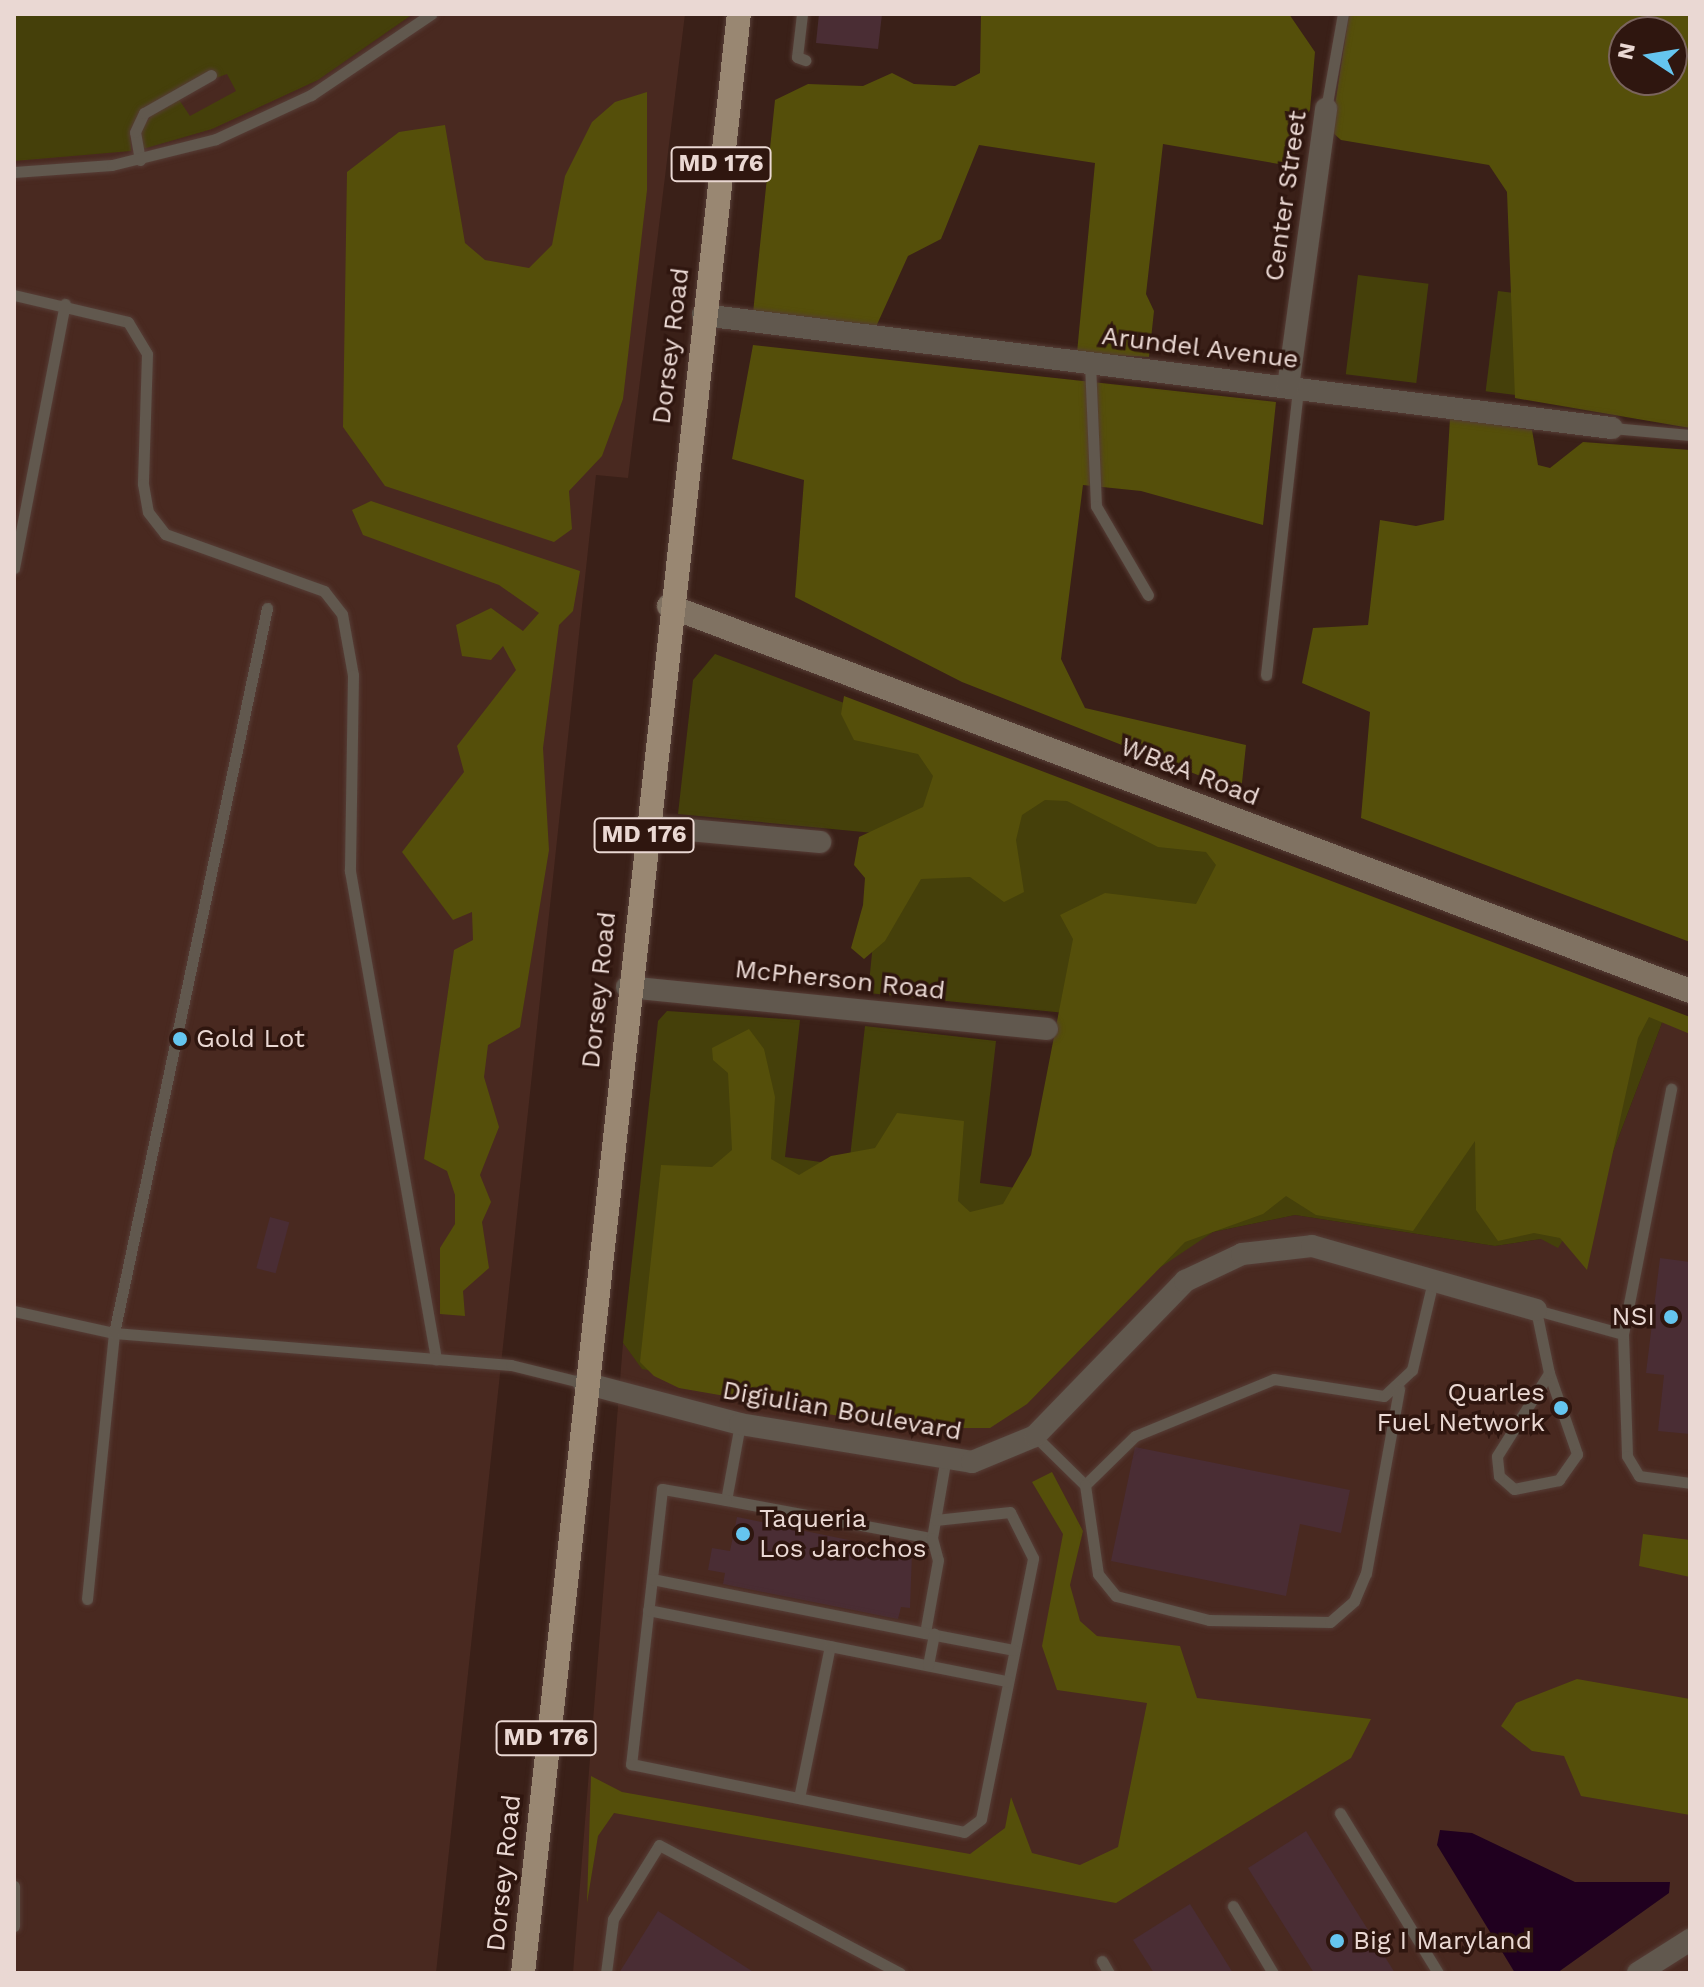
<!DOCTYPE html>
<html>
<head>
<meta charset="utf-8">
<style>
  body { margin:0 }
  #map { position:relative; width:1704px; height:1987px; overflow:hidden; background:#3a2018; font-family:"Work Sans",sans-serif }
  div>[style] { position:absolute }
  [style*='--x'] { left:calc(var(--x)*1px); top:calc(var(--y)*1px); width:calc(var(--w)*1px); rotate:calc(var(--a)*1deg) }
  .built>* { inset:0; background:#492920 }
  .green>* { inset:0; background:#45400a; transform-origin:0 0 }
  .forest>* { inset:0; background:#554f0a }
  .water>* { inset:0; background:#20001f }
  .building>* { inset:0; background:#4a2d34; transform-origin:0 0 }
  .roads { filter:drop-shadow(0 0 2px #563d36) drop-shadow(0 0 2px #563d36) }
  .lane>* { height:11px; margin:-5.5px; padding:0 5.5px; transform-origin:5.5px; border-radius:5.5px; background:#61584e }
  .street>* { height:22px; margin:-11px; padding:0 11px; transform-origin:11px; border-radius:11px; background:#61584e }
  .secondary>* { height:24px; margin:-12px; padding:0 12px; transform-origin:12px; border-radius:12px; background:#807262 }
  .primary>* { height:24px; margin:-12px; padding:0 12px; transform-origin:12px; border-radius:12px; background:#998772 }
  .dots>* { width:22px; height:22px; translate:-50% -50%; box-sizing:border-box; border:4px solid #2f160f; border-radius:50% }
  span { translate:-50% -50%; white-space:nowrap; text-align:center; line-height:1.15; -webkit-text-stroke:7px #2f160f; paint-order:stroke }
  .shield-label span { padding:2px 6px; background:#2f160f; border:2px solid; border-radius:6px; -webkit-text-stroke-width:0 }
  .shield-label { font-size:24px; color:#ead8d3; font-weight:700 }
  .street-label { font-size:26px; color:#ead8d3 }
  .poi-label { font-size:26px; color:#ead8d3 }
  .left { translate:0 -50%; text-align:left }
  .right { translate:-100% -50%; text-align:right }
  .frame { position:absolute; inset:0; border:16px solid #ead8d3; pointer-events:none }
  .north { position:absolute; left:1608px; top:16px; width:80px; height:80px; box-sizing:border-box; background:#2f160f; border:2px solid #7a645d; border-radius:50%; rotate:282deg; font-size:22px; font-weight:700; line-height:32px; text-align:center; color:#ead8d3 }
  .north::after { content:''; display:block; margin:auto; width:28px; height:36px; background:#65c5ef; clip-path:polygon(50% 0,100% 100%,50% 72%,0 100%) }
</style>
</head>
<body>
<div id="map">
  <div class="built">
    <div style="clip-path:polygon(14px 14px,685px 14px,628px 478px,596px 475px,436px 1973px,14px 1973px)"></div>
    <div style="clip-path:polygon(1665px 1015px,1690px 1025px,1690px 1973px,573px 1973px,623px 1343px,643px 1369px,1160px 1262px,1213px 1232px,1295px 1215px,1495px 1246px,1541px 1239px,1605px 1173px)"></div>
  </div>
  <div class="green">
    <div style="clip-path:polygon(14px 14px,413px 14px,318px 80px,212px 129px,143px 149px,141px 130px,154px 112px,178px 98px,190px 116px,236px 91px,227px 74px,216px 78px,212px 70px,142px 109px,130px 130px,131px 151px,14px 161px)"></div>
    <div style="left:1358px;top:275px;width:71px;height:100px;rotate:7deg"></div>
    <div style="left:1498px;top:291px;width:34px;height:101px;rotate:7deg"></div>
    <div style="clip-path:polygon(715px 654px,1665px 1015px,1605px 1173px,1558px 1248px,1541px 1239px,1495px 1246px,1295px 1215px,1213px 1232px,928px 1423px,642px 1369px,623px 1343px,658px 1021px,667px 1011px,800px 1020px,785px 1157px,849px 1166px,865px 1026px,996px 1041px,980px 1183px,1045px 1192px,1065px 1013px,868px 993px,884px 834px,678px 814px,693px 680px)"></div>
  </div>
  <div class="forest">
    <div style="clip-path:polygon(981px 14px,1289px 14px,1315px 52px,1310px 110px,1293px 137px,1296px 167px,1163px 144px,1146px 294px,1154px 311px,1149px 357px,1077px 353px,1095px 163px,979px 145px,941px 239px,908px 256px,875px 329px,753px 313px,775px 100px,808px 84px,863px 86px,892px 73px,914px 84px,955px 86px,980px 73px)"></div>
    <div style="clip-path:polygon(evenodd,1349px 14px,1690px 14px,1690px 428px,1515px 398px,1507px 192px,1489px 165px,1341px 140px,1331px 131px,1349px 14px,1624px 32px,1672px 32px,1672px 80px,1624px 80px,1624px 32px)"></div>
    <div style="clip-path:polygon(647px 92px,647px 190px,623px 399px,602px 456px,569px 491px,572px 529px,554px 542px,385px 486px,343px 427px,347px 172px,399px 132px,445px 125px,465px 243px,485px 260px,529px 268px,552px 245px,565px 176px,592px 122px,615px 102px)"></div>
    <div style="clip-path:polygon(753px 345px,1276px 402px,1263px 525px,1141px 491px,1083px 485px,1061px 659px,1085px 708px,1246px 745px,1241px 792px,962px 682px,795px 597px,804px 480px,732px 459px)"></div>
    <div style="clip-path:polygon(1450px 418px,1532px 430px,1538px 465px,1550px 468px,1583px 442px,1690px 450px,1690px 942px,1361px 818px,1370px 712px,1302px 683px,1313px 628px,1368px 625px,1380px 520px,1416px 526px,1444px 520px)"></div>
    <div style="clip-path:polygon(371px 501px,580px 571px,573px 611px,559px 625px,543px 748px,549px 850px,520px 1027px,488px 1045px,484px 1077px,499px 1127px,480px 1175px,491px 1202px,482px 1222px,489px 1268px,463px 1291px,465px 1316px,440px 1314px,440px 1248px,455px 1224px,455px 1195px,447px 1171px,424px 1159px,454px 950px,473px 940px,472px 912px,453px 920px,402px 852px,464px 772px,457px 746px,516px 670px,503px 646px,491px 660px,462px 656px,456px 625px,491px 608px,523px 631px,539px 613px,499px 585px,363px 535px,352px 510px)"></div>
    <div style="clip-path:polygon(844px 696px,1690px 1017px,1690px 1034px,1649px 1017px,1638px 1038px,1587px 1270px,1560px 1238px,1534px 1233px,1498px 1241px,1476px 1210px,1475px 1141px,1413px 1231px,1316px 1215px,1286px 1196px,1263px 1214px,1185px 1242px,1027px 1404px,990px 1428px,908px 1428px,679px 1388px,654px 1376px,640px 1362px,661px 1165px,712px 1167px,732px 1150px,728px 1073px,713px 1060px,712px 1048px,749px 1029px,764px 1049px,775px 1097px,771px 1159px,799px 1175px,831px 1156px,875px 1148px,897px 1113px,964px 1121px,958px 1201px,970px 1212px,1003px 1204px,1031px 1155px,1073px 939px,1060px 915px,1105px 893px,1196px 904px,1216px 865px,1206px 852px,1158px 847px,1067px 801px,1045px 800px,1022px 815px,1016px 840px,1024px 892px,1004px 902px,970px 877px,921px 879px,885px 941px,864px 959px,851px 948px,863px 905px,865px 878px,854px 865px,859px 837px,923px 807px,933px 776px,918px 754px,854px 740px,841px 714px)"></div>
    <div style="clip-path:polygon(1052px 1472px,1083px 1531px,1070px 1585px,1080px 1621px,1097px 1636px,1180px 1646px,1197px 1698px,1371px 1719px,1351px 1758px,1116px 1903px,614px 1813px,598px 1836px,587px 1903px,591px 1776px,622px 1792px,970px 1854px,1005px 1828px,1011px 1797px,1032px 1853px,1080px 1865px,1118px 1847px,1147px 1703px,1057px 1690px,1042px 1646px,1063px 1534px,1032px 1482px)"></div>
    <div style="clip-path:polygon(1643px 1534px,1690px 1540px,1690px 1577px,1639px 1566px)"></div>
    <div style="clip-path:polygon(1577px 1679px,1690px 1699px,1690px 1815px,1581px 1796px,1564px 1756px,1532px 1751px,1501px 1726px,1516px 1703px)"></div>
  </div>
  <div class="water">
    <div style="clip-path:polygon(1440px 1830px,1472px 1833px,1575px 1882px,1670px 1882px,1669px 1893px,1557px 1973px,1515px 1973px,1437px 1845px)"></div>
  </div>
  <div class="building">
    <div style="clip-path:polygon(819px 14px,882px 14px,878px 49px,816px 43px)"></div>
    <div style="left:270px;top:1217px;width:20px;height:53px;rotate:15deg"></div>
    <div style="clip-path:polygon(1660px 1258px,1690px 1262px,1690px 1434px,1658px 1431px,1664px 1375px,1646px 1373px)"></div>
    <div style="clip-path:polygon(1135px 1447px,1350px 1490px,1341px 1533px,1300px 1524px,1286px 1596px,1111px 1561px)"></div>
    <div style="clip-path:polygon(737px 1517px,912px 1553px,910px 1608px,901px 1607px,898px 1619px,723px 1584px,725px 1573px,708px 1570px,712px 1548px,730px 1551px)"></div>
    <div style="clip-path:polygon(1306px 1831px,1395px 1973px,1314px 1973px,1248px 1868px)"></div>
    <div style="clip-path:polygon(1190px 1904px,1233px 1973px,1154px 1973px,1133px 1940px)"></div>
    <div style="clip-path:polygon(658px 1911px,755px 1973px,619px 1973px)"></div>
  </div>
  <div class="roads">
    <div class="lane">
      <div style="--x:802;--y:14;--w:43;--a:96.6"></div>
      <div style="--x:797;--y:57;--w:9;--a:21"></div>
      <div style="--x:1326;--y:109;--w:97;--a:-79.9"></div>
      <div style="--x:140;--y:160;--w:28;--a:-100"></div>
      <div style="--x:135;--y:132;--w:21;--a:-65"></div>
      <div style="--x:144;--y:113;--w:77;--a:-29.6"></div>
      <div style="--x:14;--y:172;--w:98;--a:-4.1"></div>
      <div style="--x:112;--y:165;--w:107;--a:-14"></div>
      <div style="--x:216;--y:139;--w:105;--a:-24.9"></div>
      <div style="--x:311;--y:95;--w:145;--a:-34"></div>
      <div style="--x:14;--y:295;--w:117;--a:13.3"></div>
      <div style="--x:128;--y:322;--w:37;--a:59"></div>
      <div style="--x:147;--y:354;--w:130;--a:91.8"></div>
      <div style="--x:143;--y:484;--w:28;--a:80"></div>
      <div style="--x:148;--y:512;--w:28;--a:52"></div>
      <div style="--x:165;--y:534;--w:169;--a:19.7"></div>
      <div style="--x:324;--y:591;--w:29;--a:52"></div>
      <div style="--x:342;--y:614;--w:62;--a:79.8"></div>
      <div style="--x:353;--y:675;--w:196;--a:90.9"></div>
      <div style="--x:350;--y:871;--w:496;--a:80"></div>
      <div style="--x:1090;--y:363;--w:143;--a:87.6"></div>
      <div style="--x:1096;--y:506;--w:103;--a:59.7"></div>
      <div style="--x:1612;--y:428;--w:78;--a:5.1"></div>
      <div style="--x:14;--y:568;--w:269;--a:-79.1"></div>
      <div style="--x:1266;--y:675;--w:289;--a:-83.6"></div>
      <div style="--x:14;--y:1311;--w:102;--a:12.4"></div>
      <div style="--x:114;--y:1333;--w:398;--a:4.6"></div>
      <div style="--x:511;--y:1365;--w:75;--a:13.9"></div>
      <div style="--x:1623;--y:1334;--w:122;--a:88.1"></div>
      <div style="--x:1627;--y:1456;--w:23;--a:59"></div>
      <div style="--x:1639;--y:1476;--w:51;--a:7.8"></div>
      <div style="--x:1549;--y:1373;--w:86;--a:70.9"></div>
      <div style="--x:1577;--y:1454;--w:32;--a:125"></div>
      <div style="--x:1559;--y:1480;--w:46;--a:168.7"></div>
      <div style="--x:1514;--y:1489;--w:20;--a:-139"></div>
      <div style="--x:1499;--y:1476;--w:20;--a:-96"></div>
      <div style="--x:1497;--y:1456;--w:98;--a:-57.9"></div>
      <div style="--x:1549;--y:1373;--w:64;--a:-101.7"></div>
      <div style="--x:1536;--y:1310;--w:90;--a:15.4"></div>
      <div style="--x:1623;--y:1334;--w:250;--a:-78.9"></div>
      <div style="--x:740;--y:1424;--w:77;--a:100.4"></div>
      <div style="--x:726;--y:1500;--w:209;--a:10.5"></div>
      <div style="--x:932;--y:1538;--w:76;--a:-80.2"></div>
      <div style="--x:1035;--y:1436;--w:70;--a:44.4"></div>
      <div style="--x:1085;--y:1485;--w:70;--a:-44.4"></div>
      <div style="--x:1135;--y:1436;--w:150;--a:-22.3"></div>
      <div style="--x:1274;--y:1379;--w:111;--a:8.8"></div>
      <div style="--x:1384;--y:1396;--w:38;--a:-43"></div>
      <div style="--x:1412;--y:1370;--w:91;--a:-76.7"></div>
      <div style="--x:1085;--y:1485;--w:90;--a:81.7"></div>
      <div style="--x:1098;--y:1574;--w:28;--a:51"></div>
      <div style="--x:1116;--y:1596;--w:96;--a:14.5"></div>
      <div style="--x:1209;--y:1620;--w:121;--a:0.9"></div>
      <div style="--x:1330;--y:1622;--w:32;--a:-41"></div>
      <div style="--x:1354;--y:1601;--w:30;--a:-67"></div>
      <div style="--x:1366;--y:1573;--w:187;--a:-79.8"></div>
      <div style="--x:726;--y:1500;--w:65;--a:-170.2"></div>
      <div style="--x:662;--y:1489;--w:277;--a:96.4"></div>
      <div style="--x:631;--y:1764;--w:340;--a:11.5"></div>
      <div style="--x:964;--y:1832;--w:21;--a:-37"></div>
      <div style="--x:981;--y:1819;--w:266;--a:-78.7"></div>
      <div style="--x:1033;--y:1558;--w:51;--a:-116.6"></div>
      <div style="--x:1010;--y:1512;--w:75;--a:173.9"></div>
      <div style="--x:932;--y:1538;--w:23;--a:75"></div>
      <div style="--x:938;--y:1560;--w:74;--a:100.1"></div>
      <div style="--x:925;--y:1633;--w:91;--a:10.8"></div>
      <div style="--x:652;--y:1579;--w:278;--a:11.2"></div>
      <div style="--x:87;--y:1599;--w:267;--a:-84.2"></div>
      <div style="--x:114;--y:1333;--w:741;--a:-78.08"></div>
      <div style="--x:648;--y:1610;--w:367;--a:11.2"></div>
      <div style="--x:928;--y:1665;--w:32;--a:-79"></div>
      <div style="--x:799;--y:1798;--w:155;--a:-78.5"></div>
      <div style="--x:1340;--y:1813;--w:188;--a:58.5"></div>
      <div style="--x:14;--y:1886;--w:40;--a:90"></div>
      <div style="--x:1233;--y:1906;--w:78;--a:59.2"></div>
      <div style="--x:1102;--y:1961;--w:14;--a:60"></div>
      <div style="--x:606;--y:1973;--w:54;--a:-82.6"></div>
      <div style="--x:613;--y:1919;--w:87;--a:-58.1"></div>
      <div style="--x:659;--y:1845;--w:273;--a:28"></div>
    </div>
    <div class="street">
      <div style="--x:703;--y:315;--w:916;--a:7.09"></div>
      <div style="--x:1288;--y:387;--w:281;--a:-82.2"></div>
      <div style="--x:645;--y:826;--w:176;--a:5.2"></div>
      <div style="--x:627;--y:987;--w:422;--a:5.7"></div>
      <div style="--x:584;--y:1383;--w:161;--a:14.7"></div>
      <div style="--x:740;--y:1424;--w:235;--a:9.3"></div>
      <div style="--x:972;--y:1462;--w:68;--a:-22.4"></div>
      <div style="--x:1035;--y:1436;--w:216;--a:-45.9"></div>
      <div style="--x:1185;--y:1281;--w:63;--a:-25.3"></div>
      <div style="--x:1242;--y:1254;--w:70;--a:-6.5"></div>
      <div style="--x:1312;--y:1246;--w:233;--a:15.9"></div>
      <div style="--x:1638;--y:1973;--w:62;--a:-32.4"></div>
    </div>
    <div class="secondary">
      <div style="--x:669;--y:606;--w:1091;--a:20.66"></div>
    </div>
    <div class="primary">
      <div style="--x:523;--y:1973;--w:1971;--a:-83.71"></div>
    </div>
  </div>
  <div class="dots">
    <div style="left:180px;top:1039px;background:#65c5ef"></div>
    <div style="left:1671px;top:1317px;background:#65c5ef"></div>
    <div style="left:1561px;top:1408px;background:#65c5ef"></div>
    <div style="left:743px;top:1534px;background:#65c5ef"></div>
    <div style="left:1337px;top:1941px;background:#65c5ef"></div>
  </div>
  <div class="shield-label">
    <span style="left:721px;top:164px">MD 176</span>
    <span style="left:644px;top:835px">MD 176</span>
    <span style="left:546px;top:1738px">MD 176</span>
  </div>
  <div class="street-label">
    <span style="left:1286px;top:196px;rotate:-82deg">Center Street</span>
    <span style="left:671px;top:346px;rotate:-83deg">Dorsey Road</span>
    <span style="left:1200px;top:348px;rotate:7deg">Arundel Avenue</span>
    <span style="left:1190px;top:772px;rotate:21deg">WB&amp;A Road</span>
    <span style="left:840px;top:980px;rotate:6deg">McPherson Road</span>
    <span style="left:599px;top:990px;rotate:-84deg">Dorsey Road</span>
    <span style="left:842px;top:1411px;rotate:10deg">Digiulian Boulevard</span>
    <span style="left:504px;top:1873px;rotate:-84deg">Dorsey Road</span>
  </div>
  <div class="poi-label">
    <span class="left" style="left:196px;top:1039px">Gold Lot</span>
    <span class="right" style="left:1655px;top:1317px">NSI</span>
    <span class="right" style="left:1545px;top:1408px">Quarles<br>Fuel Network</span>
    <span class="left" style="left:759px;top:1534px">Taqueria<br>Los Jarochos</span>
    <span class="left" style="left:1353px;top:1941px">Big I Maryland</span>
  </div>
  <div class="frame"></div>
  <div class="north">N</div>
</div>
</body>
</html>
